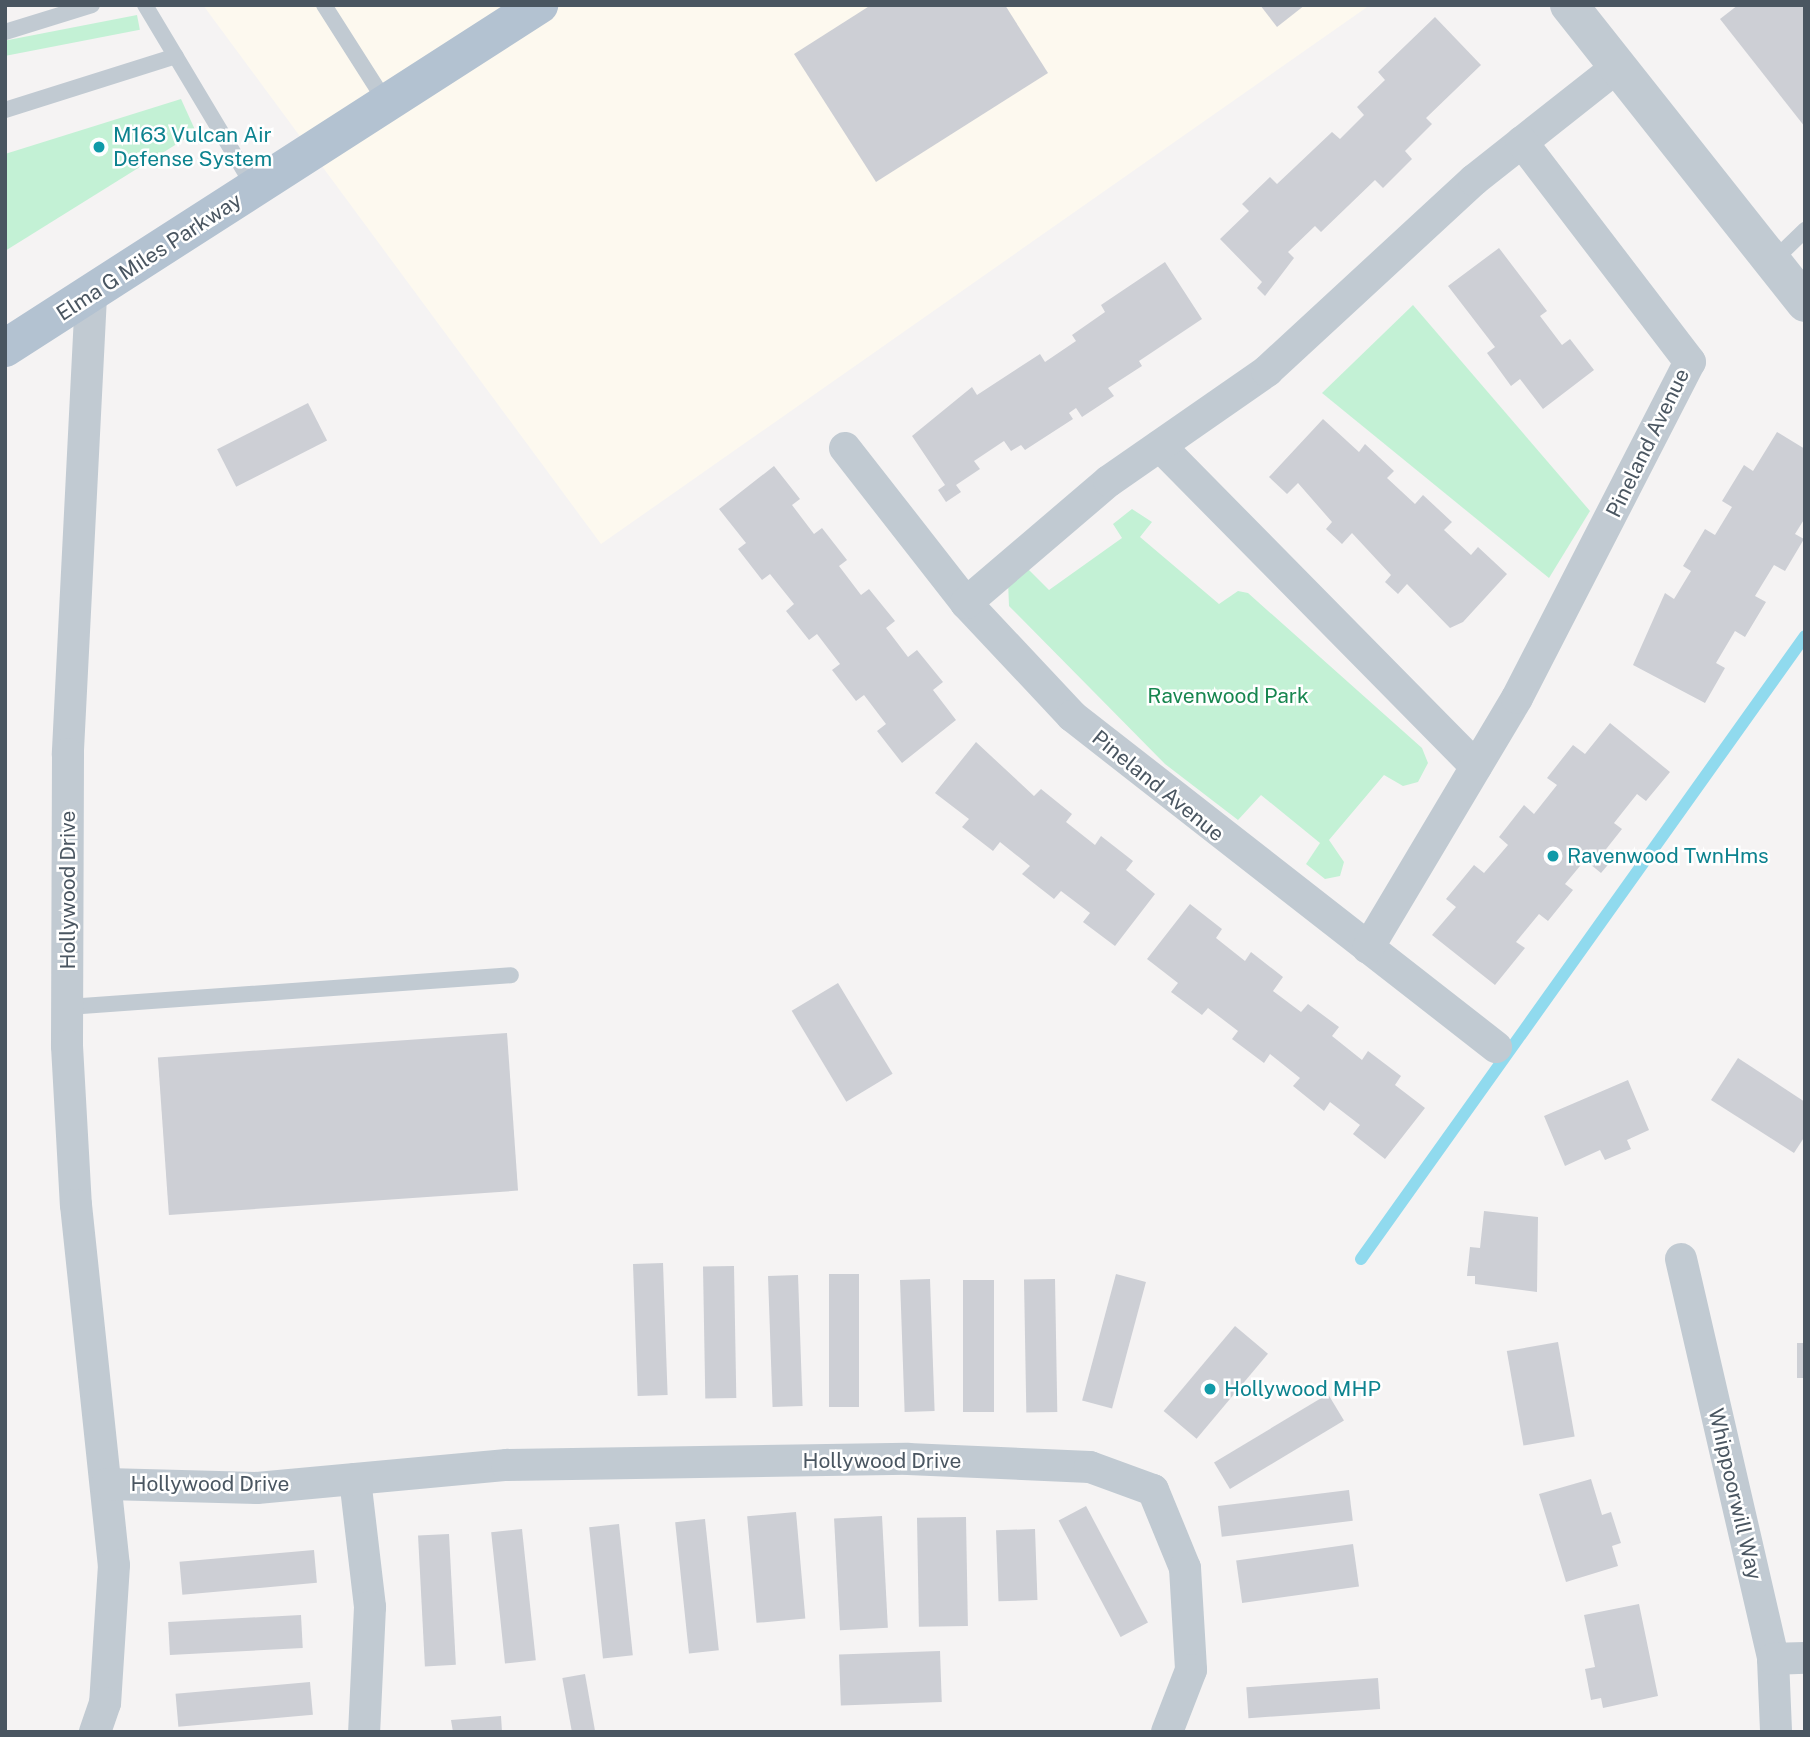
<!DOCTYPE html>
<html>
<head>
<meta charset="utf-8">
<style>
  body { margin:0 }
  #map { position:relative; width:1810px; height:1737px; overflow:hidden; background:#f5f3f3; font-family:"Public Sans",sans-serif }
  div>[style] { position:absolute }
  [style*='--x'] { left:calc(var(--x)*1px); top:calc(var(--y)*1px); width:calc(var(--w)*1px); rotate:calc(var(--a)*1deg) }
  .commercial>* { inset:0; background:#fdf9ef }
  .green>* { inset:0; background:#c3f1d5; transform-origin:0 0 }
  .stream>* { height:12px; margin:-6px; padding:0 6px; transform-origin:6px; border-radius:6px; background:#90daee }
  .building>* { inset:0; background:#cdcfd5; transform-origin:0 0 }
  .service>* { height:16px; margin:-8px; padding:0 8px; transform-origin:8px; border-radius:8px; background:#c1cad2 }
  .minor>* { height:32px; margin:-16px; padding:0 16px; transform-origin:16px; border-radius:16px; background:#c1cad2 }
  .tertiary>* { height:38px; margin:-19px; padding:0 19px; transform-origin:19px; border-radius:19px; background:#c1cad2 }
  .primary>* { height:38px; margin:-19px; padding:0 19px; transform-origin:19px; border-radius:19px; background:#b3c2d1 }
  .dots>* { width:19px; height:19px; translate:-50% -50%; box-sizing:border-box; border:4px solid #fff; border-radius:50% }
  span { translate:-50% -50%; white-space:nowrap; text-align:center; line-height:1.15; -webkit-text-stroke:5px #fff; paint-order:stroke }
  .culture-label { font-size:21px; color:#0d838f }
  .left { translate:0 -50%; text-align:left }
  .street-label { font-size:21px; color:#4a5661 }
  .park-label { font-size:21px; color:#17864f }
  .frame { position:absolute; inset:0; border:7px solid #4a5661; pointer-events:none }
</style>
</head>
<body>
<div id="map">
  <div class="commercial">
    <div style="clip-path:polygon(203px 5px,1370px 5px,601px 544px)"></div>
  </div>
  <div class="green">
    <div style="left:137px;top:15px;width:15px;height:139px;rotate:79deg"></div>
    <div style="clip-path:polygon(181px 99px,196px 132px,5px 251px,5px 154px)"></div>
    <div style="clip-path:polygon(1413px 305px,1590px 511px,1549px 578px,1322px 393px)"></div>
    <div style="clip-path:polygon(1132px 509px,1152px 522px,1140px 537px,1219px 604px,1238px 591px,1248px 593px,1422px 748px,1428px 763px,1418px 782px,1403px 786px,1384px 775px,1329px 840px,1344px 862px,1340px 876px,1325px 879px,1306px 864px,1320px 843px,1261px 795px,1238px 820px,1165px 764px,1009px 606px,1008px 581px,1024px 565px,1049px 590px,1122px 538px,1113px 524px)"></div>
  </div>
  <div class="stream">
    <div style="--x:1361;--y:1259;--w:765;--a:-54.52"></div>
  </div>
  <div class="building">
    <div style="clip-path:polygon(871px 5px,1005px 5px,1048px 73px,876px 182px,794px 54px)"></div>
    <div style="clip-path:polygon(1260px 5px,1305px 5px,1277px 27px)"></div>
    <div style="clip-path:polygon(1738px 5px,1805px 5px,1805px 127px,1720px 19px)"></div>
    <div style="clip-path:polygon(1435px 17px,1481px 65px,1426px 118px,1432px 124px,1405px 151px,1412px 159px,1383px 188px,1375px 180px,1321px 232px,1315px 226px,1288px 252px,1294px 258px,1265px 296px,1257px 288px,1262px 282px,1220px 239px,1249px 211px,1242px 204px,1270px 177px,1277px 184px,1332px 132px,1340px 139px,1364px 115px,1357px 107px,1385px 80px,1378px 72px)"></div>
    <div style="clip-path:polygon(1499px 248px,1547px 311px,1540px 316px,1562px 345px,1570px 339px,1594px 370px,1543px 409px,1520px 379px,1511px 386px,1487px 353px,1495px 347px,1448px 286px)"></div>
    <div style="clip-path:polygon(1165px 262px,1202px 319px,1139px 361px,1142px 366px,1108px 388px,1114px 396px,1082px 417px,1076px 408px,1069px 413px,1073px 419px,1025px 450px,1021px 445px,1011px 451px,1004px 441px,974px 461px,980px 469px,956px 485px,961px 492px,946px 502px,938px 490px,945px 485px,912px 436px,972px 387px,977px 395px,1040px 354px,1045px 362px,1076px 341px,1072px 335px,1105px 312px,1101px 305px)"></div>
    <div style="left:308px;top:403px;width:42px;height:102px;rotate:63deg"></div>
    <div style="clip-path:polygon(1323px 419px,1359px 452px,1365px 444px,1394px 471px,1387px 478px,1415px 504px,1423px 495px,1452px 522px,1444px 530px,1471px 555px,1478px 547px,1507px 574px,1463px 622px,1450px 628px,1407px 584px,1398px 594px,1385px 582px,1391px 575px,1352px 533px,1342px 544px,1326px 529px,1332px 522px,1298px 483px,1287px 494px,1269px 477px)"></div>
    <div style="clip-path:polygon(1777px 432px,1805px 449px,1805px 518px,1795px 534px,1804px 539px,1785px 571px,1774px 565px,1755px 596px,1766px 602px,1745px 637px,1735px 631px,1716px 663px,1725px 668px,1705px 703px,1633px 665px,1665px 593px,1674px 599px,1691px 571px,1683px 566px,1705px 529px,1715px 535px,1732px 507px,1722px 501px,1744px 465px,1753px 471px)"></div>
    <div style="clip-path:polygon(774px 466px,800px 499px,792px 505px,814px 534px,822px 528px,847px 560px,839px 566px,861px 595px,869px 589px,895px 621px,886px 628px,908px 657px,917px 650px,943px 682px,933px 690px,956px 720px,902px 763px,877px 731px,886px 724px,864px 695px,856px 701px,832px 670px,840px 664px,817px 634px,809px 640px,786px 611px,794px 604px,770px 574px,762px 580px,738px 549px,746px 543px,719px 509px)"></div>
    <div style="clip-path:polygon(1610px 723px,1670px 772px,1646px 801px,1637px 794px,1614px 823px,1622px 829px,1603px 853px,1612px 860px,1601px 873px,1585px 860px,1565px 884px,1573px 890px,1548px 921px,1539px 914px,1516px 942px,1525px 948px,1495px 985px,1432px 935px,1456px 907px,1446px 899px,1474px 865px,1484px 873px,1508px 845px,1499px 837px,1524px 805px,1534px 814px,1557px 785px,1547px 778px,1573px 745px,1585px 754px)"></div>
    <div style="clip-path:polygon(976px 742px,1034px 796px,1041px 789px,1072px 814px,1066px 822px,1095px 845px,1101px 836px,1133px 861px,1126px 870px,1155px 894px,1115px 946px,1083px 922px,1090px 913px,1061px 891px,1054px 899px,1022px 874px,1030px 866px,1000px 842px,993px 851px,962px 827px,969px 819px,935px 793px)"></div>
    <div style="clip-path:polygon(1190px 904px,1222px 929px,1216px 938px,1245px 961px,1251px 952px,1283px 977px,1273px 991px,1301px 1012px,1308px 1004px,1339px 1027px,1332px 1036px,1362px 1060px,1368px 1051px,1401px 1076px,1395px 1085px,1425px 1108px,1385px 1159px,1353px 1134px,1360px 1125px,1330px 1102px,1324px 1111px,1293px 1086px,1300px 1078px,1270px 1054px,1264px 1063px,1232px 1039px,1238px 1031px,1208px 1008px,1202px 1015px,1171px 992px,1178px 983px,1147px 959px)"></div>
    <div style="left:838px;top:983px;width:106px;height:54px;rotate:59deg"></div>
    <div style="left:507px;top:1033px;width:158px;height:350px;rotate:86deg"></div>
    <div style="clip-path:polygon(1738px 1058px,1805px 1102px,1805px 1136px,1794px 1153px,1711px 1100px)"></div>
    <div style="clip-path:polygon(1628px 1080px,1649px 1130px,1627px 1140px,1631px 1149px,1605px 1160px,1600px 1150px,1565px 1166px,1544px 1116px)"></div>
    <div style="clip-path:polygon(1484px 1211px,1538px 1217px,1537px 1292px,1475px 1284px,1475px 1276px,1467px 1276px,1470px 1247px,1480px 1248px)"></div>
    <div style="left:663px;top:1263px;width:132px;height:30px;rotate:88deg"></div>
    <div style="left:734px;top:1266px;width:132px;height:31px;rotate:89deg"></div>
    <div style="left:829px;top:1274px;width:30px;height:133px"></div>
    <div style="left:1116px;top:1274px;width:31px;height:131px;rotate:15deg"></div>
    <div style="left:798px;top:1275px;width:131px;height:30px;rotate:88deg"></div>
    <div style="left:930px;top:1279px;width:132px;height:30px;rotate:88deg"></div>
    <div style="left:1055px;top:1279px;width:133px;height:31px;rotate:89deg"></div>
    <div style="left:963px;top:1280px;width:31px;height:132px"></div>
    <div style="left:1235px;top:1326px;width:43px;height:111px;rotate:40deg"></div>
    <div style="left:1558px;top:1342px;width:96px;height:52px;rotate:80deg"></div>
    <div style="left:1797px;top:1343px;width:8px;height:35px"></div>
    <div style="left:1328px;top:1394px;width:31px;height:133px;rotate:59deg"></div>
    <div style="clip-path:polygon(1591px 1479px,1602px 1515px,1611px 1512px,1621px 1543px,1612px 1546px,1618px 1566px,1566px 1582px,1539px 1494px)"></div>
    <div style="left:1349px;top:1490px;width:31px;height:132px;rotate:83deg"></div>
    <div style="left:1086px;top:1506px;width:132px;height:31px;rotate:62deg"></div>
    <div style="left:796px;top:1512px;width:107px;height:49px;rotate:85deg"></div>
    <div style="left:882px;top:1516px;width:112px;height:48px;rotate:87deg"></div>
    <div style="left:966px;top:1517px;width:109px;height:49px;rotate:89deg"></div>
    <div style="left:705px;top:1519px;width:132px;height:30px;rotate:84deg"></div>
    <div style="left:619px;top:1524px;width:132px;height:30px;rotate:84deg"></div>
    <div style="left:522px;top:1529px;width:132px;height:31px;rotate:84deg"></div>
    <div style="left:1035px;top:1529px;width:71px;height:39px;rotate:88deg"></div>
    <div style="left:449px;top:1534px;width:131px;height:31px;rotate:87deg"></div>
    <div style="left:1353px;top:1544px;width:43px;height:118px;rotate:82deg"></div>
    <div style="left:314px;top:1550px;width:33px;height:135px;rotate:85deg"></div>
    <div style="clip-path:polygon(1639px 1604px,1658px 1696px,1603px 1708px,1601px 1698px,1591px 1700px,1585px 1669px,1595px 1667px,1584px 1615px)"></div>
    <div style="left:301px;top:1615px;width:33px;height:133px;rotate:87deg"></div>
    <div style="left:940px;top:1651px;width:51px;height:101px;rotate:88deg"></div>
    <div style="left:585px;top:1674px;width:59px;height:23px;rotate:80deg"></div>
    <div style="left:1378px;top:1678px;width:31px;height:132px;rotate:86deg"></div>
    <div style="left:310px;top:1682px;width:33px;height:135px;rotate:85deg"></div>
    <div style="clip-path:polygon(501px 1716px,502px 1732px,453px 1732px,451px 1720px)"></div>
  </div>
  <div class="service">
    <div style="--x:145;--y:5;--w:214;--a:59.1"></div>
    <div style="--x:324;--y:5;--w:117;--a:57.5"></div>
    <div style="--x:5;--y:32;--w:91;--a:-17.2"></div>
    <div style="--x:5;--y:110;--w:179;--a:-17.5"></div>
    <div style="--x:1773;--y:261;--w:45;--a:-44.1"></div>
    <div style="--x:68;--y:1007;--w:444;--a:-4.1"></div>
  </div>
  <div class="minor">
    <div style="--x:91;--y:296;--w:459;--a:92.9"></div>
    <div style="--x:68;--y:754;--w:292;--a:90.2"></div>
    <div style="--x:67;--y:1046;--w:159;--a:86.8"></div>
    <div style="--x:76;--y:1205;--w:362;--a:84"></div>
    <div style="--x:114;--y:1565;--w:138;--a:93.7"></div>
    <div style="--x:105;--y:1703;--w:31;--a:109"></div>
    <div style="--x:1160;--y:446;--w:450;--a:45.4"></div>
    <div style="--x:845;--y:448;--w:197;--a:52"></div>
    <div style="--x:966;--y:603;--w:155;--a:46.8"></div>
    <div style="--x:1072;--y:716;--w:538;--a:37.98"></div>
    <div style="--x:966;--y:603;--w:188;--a:-40.5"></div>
    <div style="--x:1109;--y:481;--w:193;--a:-34.8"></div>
    <div style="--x:1267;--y:371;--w:282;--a:-42.7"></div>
    <div style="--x:1474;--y:180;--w:182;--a:-38.3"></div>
    <div style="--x:1368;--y:948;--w:291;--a:-59.2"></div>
    <div style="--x:1517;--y:698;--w:378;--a:-62.8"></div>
    <div style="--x:1690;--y:362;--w:277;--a:-127.4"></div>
    <div style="--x:1681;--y:1259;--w:410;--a:77"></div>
    <div style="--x:1773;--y:1659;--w:73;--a:87.6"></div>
    <div style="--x:355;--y:1479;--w:129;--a:83.3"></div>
    <div style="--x:370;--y:1607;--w:125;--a:92.7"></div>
    <div style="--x:107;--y:1484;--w:150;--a:1.5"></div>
    <div style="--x:257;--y:1488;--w:251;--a:-5.3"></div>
    <div style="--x:507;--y:1465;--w:401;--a:-0.9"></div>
    <div style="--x:908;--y:1459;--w:182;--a:2.5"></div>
    <div style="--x:1090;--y:1467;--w:67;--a:20.1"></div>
    <div style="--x:1153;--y:1490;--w:84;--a:67.7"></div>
    <div style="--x:1185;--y:1568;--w:102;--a:86.6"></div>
    <div style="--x:1191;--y:1670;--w:66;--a:111.2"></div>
    <div style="--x:1773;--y:1659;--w:32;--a:-2"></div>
  </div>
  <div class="tertiary">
    <div style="--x:1569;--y:5;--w:380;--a:51.6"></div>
  </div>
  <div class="primary">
    <div style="--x:5;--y:348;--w:635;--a:-32.71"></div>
  </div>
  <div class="dots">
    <div style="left:99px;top:147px;background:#0f9aa8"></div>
    <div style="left:1553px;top:856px;background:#0f9aa8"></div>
    <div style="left:1210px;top:1389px;background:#0f9aa8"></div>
  </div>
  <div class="culture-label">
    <span class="left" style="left:113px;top:147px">M163 Vulcan Air<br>Defense System</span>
    <span class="left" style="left:1567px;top:856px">Ravenwood TwnHms</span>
    <span class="left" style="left:1224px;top:1389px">Hollywood MHP</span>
  </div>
  <div class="street-label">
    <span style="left:149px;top:257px;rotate:-33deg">Elma G Miles Parkway</span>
    <span style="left:1648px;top:443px;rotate:-64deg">Pineland Avenue</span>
    <span style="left:1158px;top:786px;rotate:39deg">Pineland Avenue</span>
    <span style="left:68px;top:890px;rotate:-90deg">Hollywood Drive</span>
    <span style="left:882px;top:1461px">Hollywood Drive</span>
    <span style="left:210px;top:1484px">Hollywood Drive</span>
    <span style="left:1735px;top:1494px;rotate:77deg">Whippoorwill Way</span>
  </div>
  <div class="park-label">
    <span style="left:1228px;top:696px">Ravenwood Park</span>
  </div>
  <div class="frame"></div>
</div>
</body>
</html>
